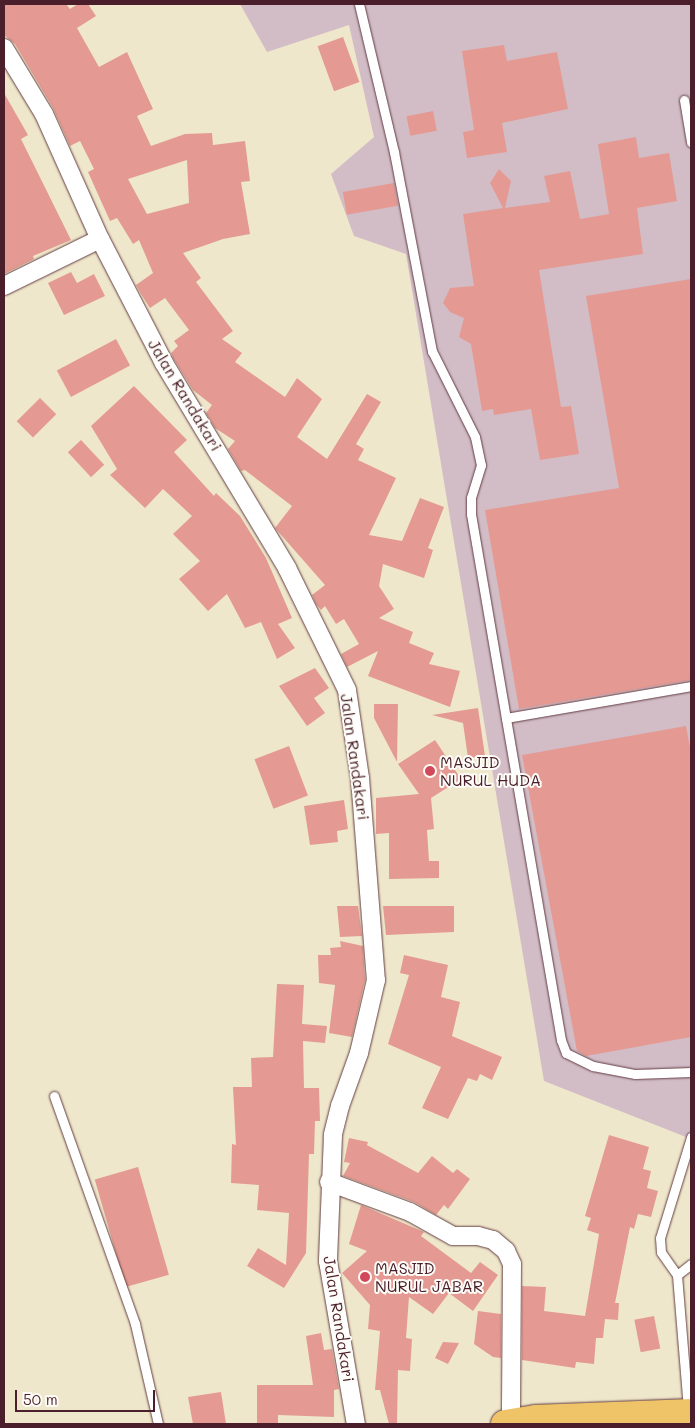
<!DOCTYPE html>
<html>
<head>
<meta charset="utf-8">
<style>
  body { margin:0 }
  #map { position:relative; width:695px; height:1428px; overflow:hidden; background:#efe7cb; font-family:Mali,sans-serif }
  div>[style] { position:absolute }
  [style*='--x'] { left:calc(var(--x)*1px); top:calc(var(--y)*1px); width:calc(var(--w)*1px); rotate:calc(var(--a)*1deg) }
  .industrial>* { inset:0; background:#d2bdc7 }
  .building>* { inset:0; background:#e49a92; transform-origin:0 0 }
  .roads { filter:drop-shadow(0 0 1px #633d43) drop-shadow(0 0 1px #633d43) }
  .lane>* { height:9px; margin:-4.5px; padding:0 4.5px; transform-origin:4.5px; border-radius:4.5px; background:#fff }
  .street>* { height:18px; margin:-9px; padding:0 9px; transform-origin:9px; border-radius:9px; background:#fff }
  .highway>* { height:28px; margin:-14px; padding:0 14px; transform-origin:14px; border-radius:14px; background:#efc469 }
  .dots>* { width:14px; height:14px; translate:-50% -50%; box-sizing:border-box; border:2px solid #fdfcf7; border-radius:50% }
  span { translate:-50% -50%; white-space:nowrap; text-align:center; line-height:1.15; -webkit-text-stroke:4px #fdfcf7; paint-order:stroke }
  .street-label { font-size:16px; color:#4a1f2b }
  .poi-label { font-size:16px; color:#4a1f2b }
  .left { translate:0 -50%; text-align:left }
  .frame { position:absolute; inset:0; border:5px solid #4a1f2b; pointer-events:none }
  .scale { position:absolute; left:15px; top:1390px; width:140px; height:22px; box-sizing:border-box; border:2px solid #4a1f2b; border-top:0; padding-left:6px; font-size:15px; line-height:18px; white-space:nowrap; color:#4a1f2b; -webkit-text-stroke:4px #fdfcf7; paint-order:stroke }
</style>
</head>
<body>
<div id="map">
  <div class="industrial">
    <div style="clip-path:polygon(240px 4px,691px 4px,691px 1139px,544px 1081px,406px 254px,354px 236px,331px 174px,374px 137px,349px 25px,267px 52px)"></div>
  </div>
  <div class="building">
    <div style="clip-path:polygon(evenodd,4px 4px,66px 4px,70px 9px,78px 4px,88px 4px,96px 16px,77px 28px,99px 67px,127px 52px,153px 109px,137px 116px,151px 146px,185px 134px,212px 133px,213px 145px,245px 141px,250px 181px,241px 182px,250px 234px,223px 239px,183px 253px,201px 278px,196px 282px,233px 331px,222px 339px,242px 353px,235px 362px,285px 397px,297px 378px,322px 399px,297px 437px,327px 459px,367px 394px,381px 402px,356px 444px,364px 449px,358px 460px,396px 478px,369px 535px,402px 541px,420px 498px,444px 507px,428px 548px,433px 550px,424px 578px,383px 564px,379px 586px,394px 609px,379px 618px,413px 632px,409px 643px,434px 653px,429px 664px,460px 671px,450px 707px,368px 676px,378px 651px,347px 667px,341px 654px,359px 644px,344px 619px,336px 624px,325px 606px,321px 610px,316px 604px,312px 595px,325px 585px,275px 528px,292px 506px,245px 470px,241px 471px,228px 449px,235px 441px,215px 428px,206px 413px,212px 405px,193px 390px,173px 358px,171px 353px,178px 346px,174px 341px,189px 330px,165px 298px,150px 308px,141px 294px,136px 285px,153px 273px,139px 240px,133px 244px,117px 218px,110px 221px,88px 172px,94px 169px,80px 141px,70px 146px,53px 108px,15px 44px,4px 35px,4px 4px,187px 160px,189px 203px,147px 214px,128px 179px,187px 160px)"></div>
    <div style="left:343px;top:37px;width:48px;height:27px;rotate:70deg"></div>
    <div style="clip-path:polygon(504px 45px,507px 61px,557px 52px,568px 109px,502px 123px,507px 152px,467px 158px,463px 132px,474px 130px,462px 51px)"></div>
    <div style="clip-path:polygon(4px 93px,28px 135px,21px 139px,71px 240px,33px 256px,34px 259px,4px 274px)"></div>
    <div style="left:433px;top:111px;width:20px;height:27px;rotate:79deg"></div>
    <div style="clip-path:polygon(636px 137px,639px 158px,669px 153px,677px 201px,637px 208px,643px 254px,539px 270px,561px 407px,571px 406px,579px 454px,540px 460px,531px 409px,494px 415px,493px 409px,482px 411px,471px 344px,459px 337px,464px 318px,450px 312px,443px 303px,450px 288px,474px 286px,463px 214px,503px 208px,490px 183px,499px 169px,511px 181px,505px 208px,550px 202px,544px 176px,570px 171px,580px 219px,609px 214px,598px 144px)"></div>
    <div style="left:394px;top:183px;width:23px;height:52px;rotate:80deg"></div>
    <div style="clip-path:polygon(71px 272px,77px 283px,94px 274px,105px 296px,64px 315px,48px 283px)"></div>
    <div style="clip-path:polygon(691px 279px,691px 680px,519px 709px,485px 510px,619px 488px,586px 296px)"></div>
    <div style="left:116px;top:339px;width:30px;height:67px;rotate:62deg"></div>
    <div style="clip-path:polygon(134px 386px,187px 440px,174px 452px,214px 496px,216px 493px,240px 516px,266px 558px,292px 618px,278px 624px,295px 648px,277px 659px,261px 622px,245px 628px,227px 594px,208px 611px,179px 579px,200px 561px,173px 534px,192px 516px,163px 489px,145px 508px,110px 475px,117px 469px,91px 426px)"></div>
    <div style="left:40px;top:398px;width:23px;height:33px;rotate:45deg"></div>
    <div style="left:81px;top:440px;width:34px;height:18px;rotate:47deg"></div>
    <div style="clip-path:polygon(315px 668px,329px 688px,314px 698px,325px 713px,307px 726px,279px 686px)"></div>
    <div style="clip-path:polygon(374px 704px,398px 704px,397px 762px,374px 718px)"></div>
    <div style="clip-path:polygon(478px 708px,485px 756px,468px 758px,463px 723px,432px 715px)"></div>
    <div style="clip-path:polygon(686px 726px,691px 753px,691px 1037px,586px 1056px,577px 1051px,522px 755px)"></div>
    <div style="clip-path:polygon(435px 740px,461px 779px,431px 798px,434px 829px,427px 830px,429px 861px,439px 861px,439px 878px,389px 879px,389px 833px,376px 834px,376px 798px,419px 794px,398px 764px)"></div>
    <div style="left:289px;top:746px;width:53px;height:37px;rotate:69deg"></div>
    <div style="clip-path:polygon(344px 800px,348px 829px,337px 831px,338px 842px,310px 845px,304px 806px)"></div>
    <div style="clip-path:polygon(337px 906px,358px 906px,362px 936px,340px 937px)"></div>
    <div style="clip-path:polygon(383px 906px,454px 906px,454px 932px,386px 935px)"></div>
    <div style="clip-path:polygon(340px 941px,363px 946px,365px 980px,352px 1037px,329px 1033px,335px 985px,319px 983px,318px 955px,331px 955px,330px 948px,341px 947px)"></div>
    <div style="clip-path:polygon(404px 955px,448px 965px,441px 997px,460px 1002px,452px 1036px,502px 1057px,492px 1080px,480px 1074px,477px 1081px,468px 1078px,448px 1119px,422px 1108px,441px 1067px,388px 1044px,409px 975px,400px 973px)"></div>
    <div style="clip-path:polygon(277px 984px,304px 985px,302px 1024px,327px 1026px,325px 1043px,303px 1041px,304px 1088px,319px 1088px,320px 1121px,315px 1121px,314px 1154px,309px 1154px,306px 1253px,284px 1288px,247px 1266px,258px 1248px,286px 1265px,289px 1213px,257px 1210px,259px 1185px,231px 1183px,232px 1144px,236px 1145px,233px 1087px,252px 1087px,251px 1058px,273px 1057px)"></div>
    <div style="clip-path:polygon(609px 1135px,649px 1147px,643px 1169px,651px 1171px,647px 1188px,658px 1191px,651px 1217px,638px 1214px,634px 1229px,630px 1227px,615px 1303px,619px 1303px,618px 1320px,605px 1319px,603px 1338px,596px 1338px,594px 1364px,576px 1362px,575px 1368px,522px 1360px,522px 1286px,546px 1287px,544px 1311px,585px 1316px,599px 1234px,587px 1230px,591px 1218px,585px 1216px)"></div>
    <div style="clip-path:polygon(349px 1138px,368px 1142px,367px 1145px,418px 1173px,432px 1156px,453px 1173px,457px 1169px,470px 1179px,448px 1209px,444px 1205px,436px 1215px,414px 1202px,343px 1176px,350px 1163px,344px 1162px)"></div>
    <div style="left:138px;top:1167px;width:112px;height:45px;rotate:74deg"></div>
    <div style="clip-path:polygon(361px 1205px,424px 1232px,421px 1236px,471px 1273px,480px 1262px,498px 1275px,473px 1311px,449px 1293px,433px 1314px,409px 1297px,406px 1338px,412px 1339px,410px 1371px,398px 1370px,397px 1424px,389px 1424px,380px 1390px,375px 1390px,380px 1331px,368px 1329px,370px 1305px,342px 1273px,367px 1251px,349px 1244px)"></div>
    <div style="clip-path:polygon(478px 1311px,501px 1314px,501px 1358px,493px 1357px,474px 1344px)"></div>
    <div style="left:654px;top:1316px;width:33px;height:20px;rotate:79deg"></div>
    <div style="clip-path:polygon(321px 1333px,324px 1350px,332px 1349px,339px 1389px,334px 1390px,334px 1417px,278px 1415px,278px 1424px,257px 1424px,257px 1385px,313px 1385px,306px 1336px)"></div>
    <div style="clip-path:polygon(443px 1342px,459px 1343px,448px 1364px,435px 1358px)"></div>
    <div style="clip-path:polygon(221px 1392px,226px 1424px,193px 1424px,188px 1397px)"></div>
  </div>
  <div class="roads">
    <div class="lane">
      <div style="--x:359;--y:4;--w:152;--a:76.7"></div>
      <div style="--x:394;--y:152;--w:203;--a:79.2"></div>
      <div style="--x:432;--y:351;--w:96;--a:63.4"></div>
      <div style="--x:475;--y:437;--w:29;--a:78"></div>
      <div style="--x:481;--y:465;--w:34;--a:107"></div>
      <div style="--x:471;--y:498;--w:16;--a:90"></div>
      <div style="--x:471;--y:514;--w:534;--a:80.29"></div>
      <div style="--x:561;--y:1040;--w:14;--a:69"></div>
      <div style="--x:566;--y:1053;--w:30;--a:26"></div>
      <div style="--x:593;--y:1066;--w:43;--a:10.8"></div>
      <div style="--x:635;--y:1074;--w:56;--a:-2"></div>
      <div style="--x:684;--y:100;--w:43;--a:80.5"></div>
      <div style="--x:506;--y:718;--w:188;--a:-9.8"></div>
      <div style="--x:54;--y:1096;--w:242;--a:70.4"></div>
      <div style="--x:135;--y:1324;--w:103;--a:77"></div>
      <div style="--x:677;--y:1275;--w:18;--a:-38"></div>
      <div style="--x:688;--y:1409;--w:134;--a:-94.7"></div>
      <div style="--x:677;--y:1275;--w:28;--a:-125"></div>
      <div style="--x:661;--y:1252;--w:14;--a:-94"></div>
      <div style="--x:660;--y:1238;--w:106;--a:-72.9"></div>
    </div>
    <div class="street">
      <div style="--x:4;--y:48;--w:77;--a:58.8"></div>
      <div style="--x:44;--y:114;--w:137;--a:65.9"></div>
      <div style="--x:100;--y:239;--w:140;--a:62.7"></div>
      <div style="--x:164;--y:363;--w:239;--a:59"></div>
      <div style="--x:287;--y:568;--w:136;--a:63.8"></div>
      <div style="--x:347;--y:690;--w:89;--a:81.6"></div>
      <div style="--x:360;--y:778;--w:203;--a:85.5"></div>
      <div style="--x:376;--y:980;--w:75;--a:103.1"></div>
      <div style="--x:359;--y:1053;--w:56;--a:109.7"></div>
      <div style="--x:340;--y:1106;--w:30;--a:104"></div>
      <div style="--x:333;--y:1135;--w:126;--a:92.3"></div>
      <div style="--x:328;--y:1261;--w:165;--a:80.3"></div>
      <div style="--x:4;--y:286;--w:107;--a:-26.1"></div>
      <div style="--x:329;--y:1182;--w:86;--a:20.3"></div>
      <div style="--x:410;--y:1212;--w:49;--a:29.2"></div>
      <div style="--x:453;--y:1236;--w:25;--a:0"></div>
      <div style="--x:478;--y:1236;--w:16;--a:15"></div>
      <div style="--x:493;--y:1240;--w:17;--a:40"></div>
      <div style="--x:506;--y:1251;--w:14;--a:65"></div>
      <div style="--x:512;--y:1264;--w:159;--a:90.4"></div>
    </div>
    <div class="highway">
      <div style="--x:505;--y:1424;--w:31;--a:-9"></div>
      <div style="--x:536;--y:1419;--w:155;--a:-2.2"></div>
    </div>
  </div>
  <div class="dots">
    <div style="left:430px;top:771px;background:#d1495b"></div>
    <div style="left:365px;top:1277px;background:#d1495b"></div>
  </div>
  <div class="street-label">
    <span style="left:185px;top:395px;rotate:59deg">Jalan Randakari</span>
    <span style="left:355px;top:757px;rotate:82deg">Jalan Randakari</span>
    <span style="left:339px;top:1319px;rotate:81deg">Jalan Randakari</span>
  </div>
  <div class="poi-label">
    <span class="left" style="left:440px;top:771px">MASJID<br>NURUL HUDA</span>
    <span class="left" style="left:375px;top:1277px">MASJID<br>NURUL JABAR</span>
  </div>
  <div class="frame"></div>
  <div class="scale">50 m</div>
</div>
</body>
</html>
